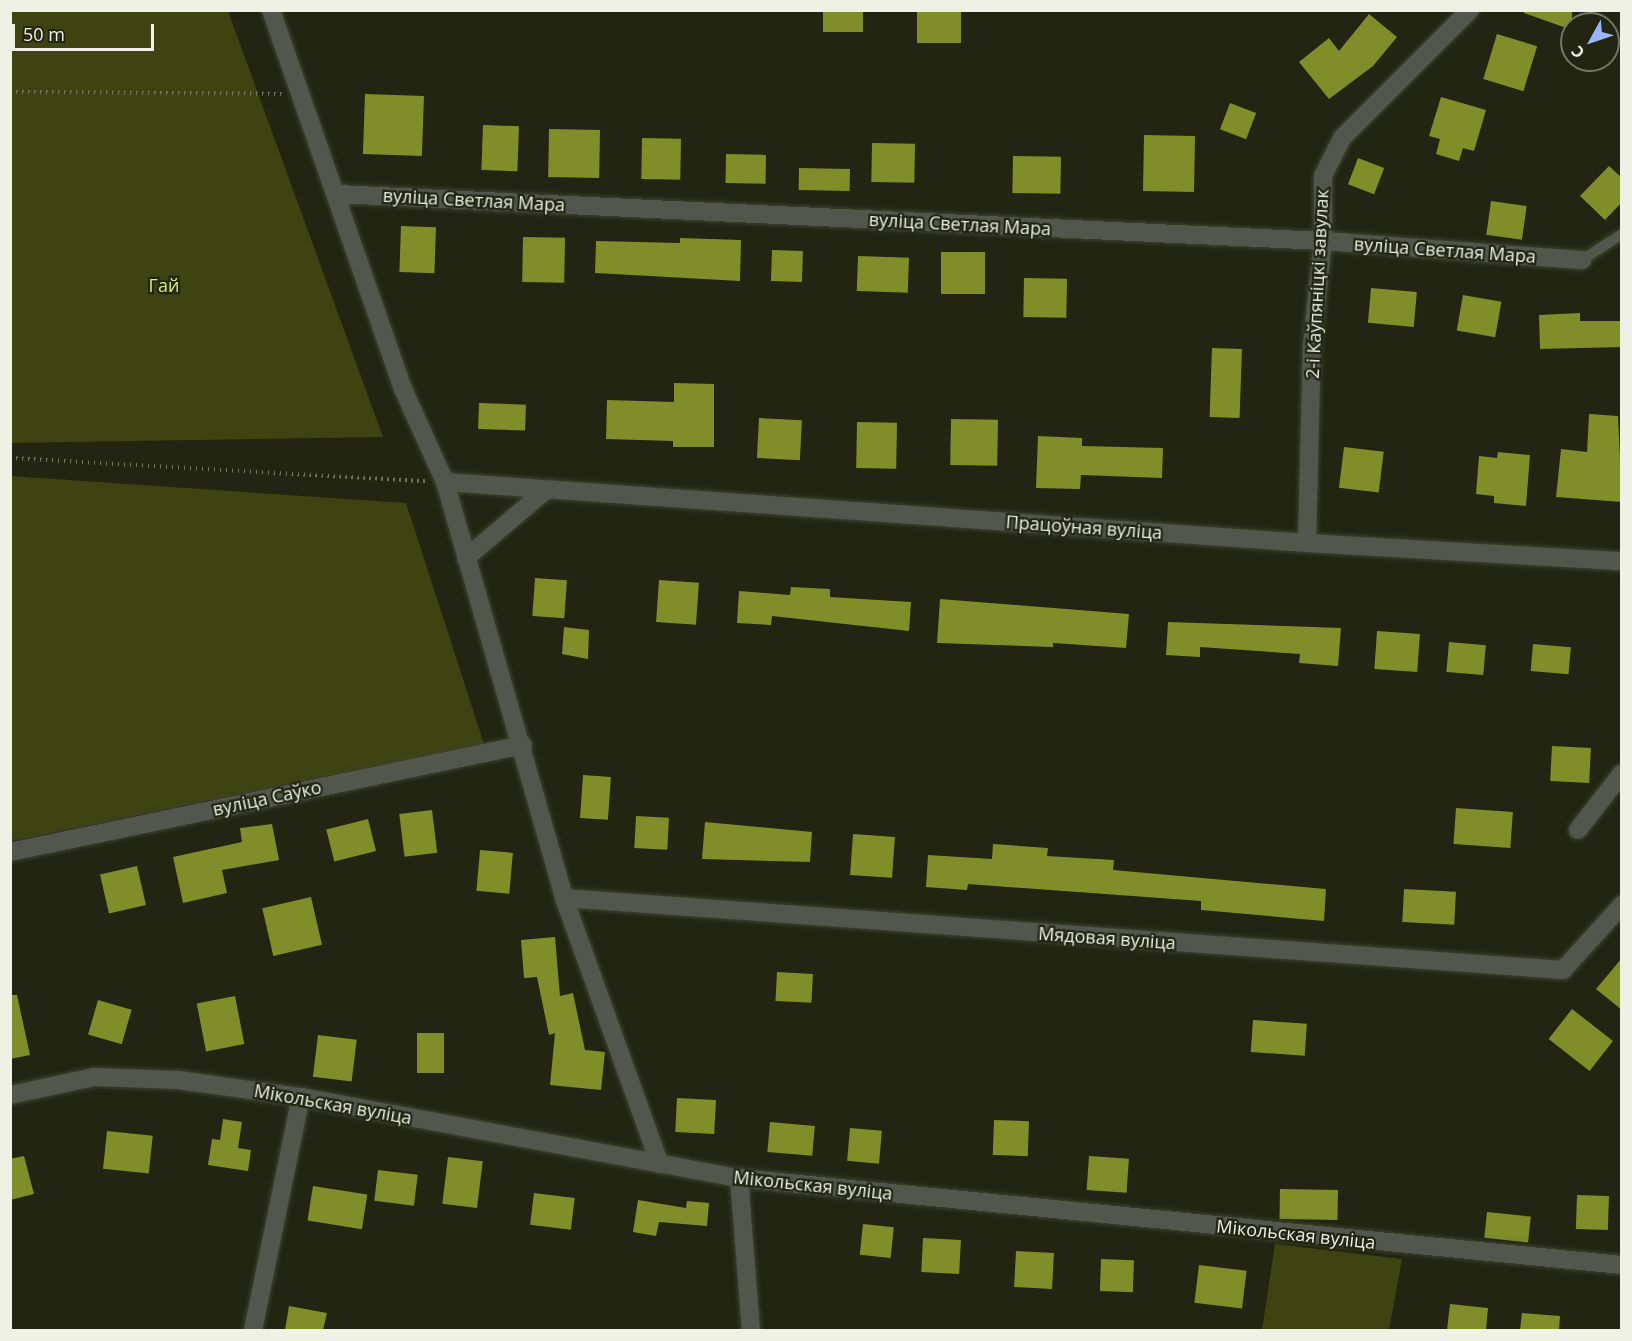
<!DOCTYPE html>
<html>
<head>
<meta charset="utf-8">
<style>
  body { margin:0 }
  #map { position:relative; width:1632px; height:1341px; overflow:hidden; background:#212512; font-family:"Open Sans",sans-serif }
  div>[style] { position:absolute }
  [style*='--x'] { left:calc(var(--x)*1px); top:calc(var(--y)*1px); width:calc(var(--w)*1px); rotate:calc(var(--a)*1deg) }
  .green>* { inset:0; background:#3d4411 }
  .building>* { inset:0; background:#7f8e29; transform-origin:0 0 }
  .path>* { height:4px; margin-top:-2px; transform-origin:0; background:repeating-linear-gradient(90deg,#6f7362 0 1.5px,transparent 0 6px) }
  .roads { filter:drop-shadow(0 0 2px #3e422f) drop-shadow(0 0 2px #3e422f) }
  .service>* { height:10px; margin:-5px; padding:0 5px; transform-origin:5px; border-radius:5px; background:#53564c }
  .minor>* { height:18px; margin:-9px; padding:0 9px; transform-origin:9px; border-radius:9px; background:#53564c }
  span { translate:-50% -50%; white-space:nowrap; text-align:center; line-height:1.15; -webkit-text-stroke:4.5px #212512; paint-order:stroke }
  .street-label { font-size:18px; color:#eef1e4 }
  .park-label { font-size:18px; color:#daf070 }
  .frame { position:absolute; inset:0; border:12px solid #eef1e4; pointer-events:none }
  .north { position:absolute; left:1560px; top:12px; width:60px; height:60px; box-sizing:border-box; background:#212512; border:2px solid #737766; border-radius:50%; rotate:230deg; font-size:16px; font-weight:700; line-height:24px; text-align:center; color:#eef1e4 }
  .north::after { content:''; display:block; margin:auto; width:21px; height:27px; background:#99b5fd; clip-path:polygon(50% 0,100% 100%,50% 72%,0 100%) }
  .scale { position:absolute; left:12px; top:24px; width:142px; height:27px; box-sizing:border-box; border:3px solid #eef1e4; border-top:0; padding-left:8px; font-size:18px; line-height:21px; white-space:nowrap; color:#eef1e4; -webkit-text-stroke:4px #212512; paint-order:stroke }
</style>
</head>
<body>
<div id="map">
  <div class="green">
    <div style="clip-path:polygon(10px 11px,228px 11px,383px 437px,11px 443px)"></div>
    <div style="clip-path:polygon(10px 476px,406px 503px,484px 744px,11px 841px)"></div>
    <div style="clip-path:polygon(1275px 1244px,1402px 1259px,1389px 1330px,1262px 1330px)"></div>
  </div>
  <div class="building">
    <div style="left:823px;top:10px;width:40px;height:22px"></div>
    <div style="left:917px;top:10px;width:44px;height:33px"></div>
    <div style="clip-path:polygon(1524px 10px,1572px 10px,1572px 30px,1524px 13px)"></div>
    <div style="clip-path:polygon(1369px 14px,1397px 37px,1373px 66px,1329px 99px,1299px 62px,1329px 38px,1339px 51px)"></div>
    <div style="left:1497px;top:34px;width:42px;height:47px;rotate:17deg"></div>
    <div style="left:365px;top:94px;width:59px;height:60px;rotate:2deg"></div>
    <div style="clip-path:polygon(1441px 97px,1486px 110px,1474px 151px,1463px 148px,1459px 161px,1436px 154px,1440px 139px,1429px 136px)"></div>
    <div style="left:1230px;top:103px;width:28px;height:28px;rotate:21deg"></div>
    <div style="left:483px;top:125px;width:36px;height:45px;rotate:2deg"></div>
    <div style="left:549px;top:129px;width:51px;height:48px;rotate:1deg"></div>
    <div style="left:1144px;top:135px;width:51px;height:56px;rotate:1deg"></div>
    <div style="left:642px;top:138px;width:39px;height:41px;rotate:1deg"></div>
    <div style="left:872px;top:143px;width:43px;height:39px;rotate:1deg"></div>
    <div style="left:726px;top:154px;width:40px;height:29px;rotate:1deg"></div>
    <div style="left:1013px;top:156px;width:48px;height:37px;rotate:1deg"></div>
    <div style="left:1358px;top:158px;width:28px;height:28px;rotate:21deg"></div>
    <div style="clip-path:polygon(1609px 166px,1622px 178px,1622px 202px,1605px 220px,1580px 196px)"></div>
    <div style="left:799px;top:168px;width:51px;height:22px;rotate:1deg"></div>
    <div style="left:1491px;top:201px;width:36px;height:34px;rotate:8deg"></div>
    <div style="left:401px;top:226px;width:35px;height:46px;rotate:2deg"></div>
    <div style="left:523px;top:237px;width:42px;height:45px;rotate:1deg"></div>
    <div style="clip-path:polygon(680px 238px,741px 240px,740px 281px,595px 273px,596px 241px,680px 243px)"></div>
    <div style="left:772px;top:250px;width:31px;height:31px;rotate:2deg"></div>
    <div style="left:941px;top:252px;width:44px;height:42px"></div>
    <div style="left:858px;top:256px;width:51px;height:35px;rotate:2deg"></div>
    <div style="left:1024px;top:278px;width:43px;height:39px;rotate:1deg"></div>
    <div style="left:1371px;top:288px;width:46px;height:35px;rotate:5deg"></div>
    <div style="left:1463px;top:295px;width:39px;height:36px;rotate:10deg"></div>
    <div style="clip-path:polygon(1580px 313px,1580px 321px,1622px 321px,1622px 347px,1540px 349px,1539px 315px)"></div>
    <div style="left:1212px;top:348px;width:30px;height:69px;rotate:2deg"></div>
    <div style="clip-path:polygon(674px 383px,714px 384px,714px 447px,673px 447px,673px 441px,606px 439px,607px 400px,674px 402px)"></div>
    <div style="left:479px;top:403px;width:47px;height:26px;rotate:2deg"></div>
    <div style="clip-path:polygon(1589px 414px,1618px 416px,1622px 502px,1556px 497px,1561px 449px,1587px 452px)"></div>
    <div style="left:759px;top:418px;width:43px;height:40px;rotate:3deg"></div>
    <div style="left:951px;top:419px;width:47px;height:46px;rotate:1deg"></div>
    <div style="left:857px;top:422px;width:40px;height:46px;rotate:1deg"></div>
    <div style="clip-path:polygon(1038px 436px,1082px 438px,1082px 446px,1163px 448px,1162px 478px,1081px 475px,1080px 489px,1036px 488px)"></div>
    <div style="left:1344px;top:447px;width:40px;height:41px;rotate:7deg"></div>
    <div style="clip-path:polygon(1498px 452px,1530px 455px,1526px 506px,1494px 503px,1494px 496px,1476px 494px,1479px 456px,1497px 458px)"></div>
    <div style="left:535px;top:578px;width:32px;height:38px;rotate:4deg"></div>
    <div style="left:659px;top:580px;width:40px;height:42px;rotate:4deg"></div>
    <div style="clip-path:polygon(791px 587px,830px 589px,830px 597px,911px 602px,909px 631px,772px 616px,771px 625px,737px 623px,739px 591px,790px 595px)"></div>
    <div style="clip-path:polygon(940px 599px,1129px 614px,1126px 648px,1053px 643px,1053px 647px,937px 643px)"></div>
    <div style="clip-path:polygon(1168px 622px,1341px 628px,1338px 666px,1299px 663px,1300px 654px,1200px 647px,1200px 657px,1166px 655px)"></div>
    <div style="clip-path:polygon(564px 627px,589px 630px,588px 659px,562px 654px)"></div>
    <div style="left:1377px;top:631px;width:43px;height:38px;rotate:4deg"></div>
    <div style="left:1449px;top:642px;width:37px;height:30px;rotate:5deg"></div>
    <div style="left:1533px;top:644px;width:38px;height:27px;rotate:5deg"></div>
    <div style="left:1552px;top:746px;width:39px;height:35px;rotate:3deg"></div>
    <div style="left:583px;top:775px;width:28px;height:43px;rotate:4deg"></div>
    <div style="left:1456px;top:808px;width:57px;height:36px;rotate:4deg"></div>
    <div style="left:432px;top:810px;width:43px;height:33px;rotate:83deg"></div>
    <div style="left:636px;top:816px;width:33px;height:32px;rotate:3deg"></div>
    <div style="left:368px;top:819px;width:33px;height:43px;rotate:76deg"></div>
    <div style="clip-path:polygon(705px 822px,812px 832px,810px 862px,702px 859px)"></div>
    <div style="clip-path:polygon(272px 824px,279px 860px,222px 870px,227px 893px,183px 903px,173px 857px,242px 842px,240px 828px)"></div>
    <div style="left:853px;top:834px;width:42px;height:41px;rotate:4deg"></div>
    <div style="clip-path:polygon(993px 844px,1048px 848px,1047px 856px,1114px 860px,1113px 870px,1326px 889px,1324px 921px,1201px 910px,1201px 901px,968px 884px,967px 890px,926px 887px,928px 855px,992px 859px)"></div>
    <div style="left:480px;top:850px;width:33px;height:41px;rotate:5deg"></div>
    <div style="left:137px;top:866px;width:40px;height:38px;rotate:77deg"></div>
    <div style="left:1404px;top:889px;width:52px;height:33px;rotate:3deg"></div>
    <div style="left:311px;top:897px;width:49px;height:50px;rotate:77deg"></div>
    <div style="clip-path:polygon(555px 937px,560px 996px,573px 993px,585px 1050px,605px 1052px,601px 1090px,550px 1085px,555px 1033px,549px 1035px,537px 977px,524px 978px,521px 940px)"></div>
    <div style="clip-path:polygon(1622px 958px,1622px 1010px,1596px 989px)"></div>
    <div style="left:777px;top:972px;width:36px;height:29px;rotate:3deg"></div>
    <div style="clip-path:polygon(10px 995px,17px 995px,30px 1055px,10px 1059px)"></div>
    <div style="left:235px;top:996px;width:49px;height:39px;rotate:79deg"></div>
    <div style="left:98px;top:1000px;width:35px;height:36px;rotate:16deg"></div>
    <div style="left:1572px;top:1009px;width:52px;height:38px;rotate:38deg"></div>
    <div style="left:1253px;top:1020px;width:54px;height:32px;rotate:4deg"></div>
    <div style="left:417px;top:1033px;width:27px;height:40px"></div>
    <div style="left:318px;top:1035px;width:39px;height:42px;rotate:7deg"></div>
    <div style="left:677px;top:1098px;width:39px;height:34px;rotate:3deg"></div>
    <div style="clip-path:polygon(223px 1119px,242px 1122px,238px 1148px,251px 1150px,248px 1171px,208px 1165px,212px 1139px,220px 1140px)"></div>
    <div style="left:994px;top:1120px;width:35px;height:35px;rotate:2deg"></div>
    <div style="left:770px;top:1122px;width:45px;height:30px;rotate:5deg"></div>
    <div style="left:850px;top:1128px;width:32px;height:33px;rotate:5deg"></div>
    <div style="left:107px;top:1131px;width:46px;height:38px;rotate:6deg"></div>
    <div style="clip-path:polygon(24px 1156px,34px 1194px,10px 1200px,10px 1159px)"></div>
    <div style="left:1089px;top:1156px;width:40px;height:34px;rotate:4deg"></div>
    <div style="left:448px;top:1157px;width:35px;height:47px;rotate:7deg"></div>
    <div style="left:378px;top:1170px;width:40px;height:31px;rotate:7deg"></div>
    <div style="left:313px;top:1186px;width:55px;height:35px;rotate:9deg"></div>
    <div style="left:1280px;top:1189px;width:58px;height:30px;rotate:1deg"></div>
    <div style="left:534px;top:1193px;width:41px;height:32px;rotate:7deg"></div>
    <div style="left:1577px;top:1195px;width:32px;height:34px;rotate:2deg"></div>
    <div style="clip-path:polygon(638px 1200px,686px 1208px,687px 1201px,709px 1203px,707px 1226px,659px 1222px,656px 1236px,633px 1232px)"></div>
    <div style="left:1487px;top:1212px;width:44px;height:26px;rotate:6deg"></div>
    <div style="left:863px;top:1224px;width:31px;height:31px;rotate:6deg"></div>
    <div style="left:923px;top:1238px;width:38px;height:34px;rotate:3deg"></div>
    <div style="left:1016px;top:1251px;width:38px;height:36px;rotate:3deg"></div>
    <div style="left:1101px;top:1259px;width:33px;height:32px;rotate:2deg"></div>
    <div style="left:1199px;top:1265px;width:48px;height:38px;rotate:7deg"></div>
    <div style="clip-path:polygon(1450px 1304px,1488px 1308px,1486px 1330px,1447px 1330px)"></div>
    <div style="clip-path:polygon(289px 1306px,327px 1313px,323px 1330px,285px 1330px)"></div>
    <div style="clip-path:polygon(1522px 1313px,1560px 1316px,1559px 1330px,1520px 1330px)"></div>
  </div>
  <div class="path">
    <div style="--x:10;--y:92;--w:273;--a:0.4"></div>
    <div style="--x:10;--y:458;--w:418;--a:3.2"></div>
  </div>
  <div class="roads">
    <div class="service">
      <div style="--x:1582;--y:260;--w:48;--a:-33"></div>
    </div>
    <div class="minor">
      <div style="--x:271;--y:10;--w:401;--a:70.8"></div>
      <div style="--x:403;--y:389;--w:102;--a:65.7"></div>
      <div style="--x:445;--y:482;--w:433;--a:74"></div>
      <div style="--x:564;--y:898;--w:283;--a:70.2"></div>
      <div style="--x:337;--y:194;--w:987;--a:2.73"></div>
      <div style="--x:1323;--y:241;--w:260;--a:4.2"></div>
      <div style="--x:445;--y:482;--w:864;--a:4.05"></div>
      <div style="--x:1307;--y:543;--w:316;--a:3.3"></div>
      <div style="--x:1307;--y:543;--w:198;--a:-88.6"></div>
      <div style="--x:1312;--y:345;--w:105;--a:-84"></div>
      <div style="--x:1323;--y:241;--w:65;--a:-90"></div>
      <div style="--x:1323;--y:176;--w:42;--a:-63.4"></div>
      <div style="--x:1342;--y:138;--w:181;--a:-45"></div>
      <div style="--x:466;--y:558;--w:105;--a:-40.4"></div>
      <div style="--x:1578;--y:830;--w:72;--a:-52.3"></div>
      <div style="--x:10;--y:852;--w:524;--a:-11.78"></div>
      <div style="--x:564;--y:898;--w:1002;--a:4.12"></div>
      <div style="--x:1563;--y:970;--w:88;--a:-47.8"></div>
      <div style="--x:10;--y:1095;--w:86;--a:-12.1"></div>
      <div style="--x:94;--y:1077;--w:84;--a:2"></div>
      <div style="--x:178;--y:1080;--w:124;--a:7.9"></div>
      <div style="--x:301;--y:1097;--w:445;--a:10.5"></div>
      <div style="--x:739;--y:1178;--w:887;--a:5.63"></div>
      <div style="--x:739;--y:1178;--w:152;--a:85.5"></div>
      <div style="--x:253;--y:1330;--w:238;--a:-78.4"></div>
    </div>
  </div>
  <div class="street-label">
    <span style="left:474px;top:200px;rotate:3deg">вуліца Светлая Мара</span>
    <span style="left:960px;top:224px;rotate:3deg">вуліца Светлая Мара</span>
    <span style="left:1445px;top:250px;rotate:4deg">вуліца Светлая Мара</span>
    <span style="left:1317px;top:284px;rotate:-87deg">2-і Каўпяніцкі завулак</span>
    <span style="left:1084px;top:527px;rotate:4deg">Працоўная вуліца</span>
    <span style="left:267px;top:798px;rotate:-12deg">вуліца Саўко</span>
    <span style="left:1107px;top:938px;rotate:4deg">Мядовая вуліца</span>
    <span style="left:333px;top:1104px;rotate:10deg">Мікольская вуліца</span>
    <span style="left:813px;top:1185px;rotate:6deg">Мікольская вуліца</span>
    <span style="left:1296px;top:1234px;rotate:6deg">Мікольская вуліца</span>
  </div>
  <div class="park-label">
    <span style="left:164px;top:285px">Гай</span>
  </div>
  <div class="frame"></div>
  <div class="north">С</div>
  <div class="scale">50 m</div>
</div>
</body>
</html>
